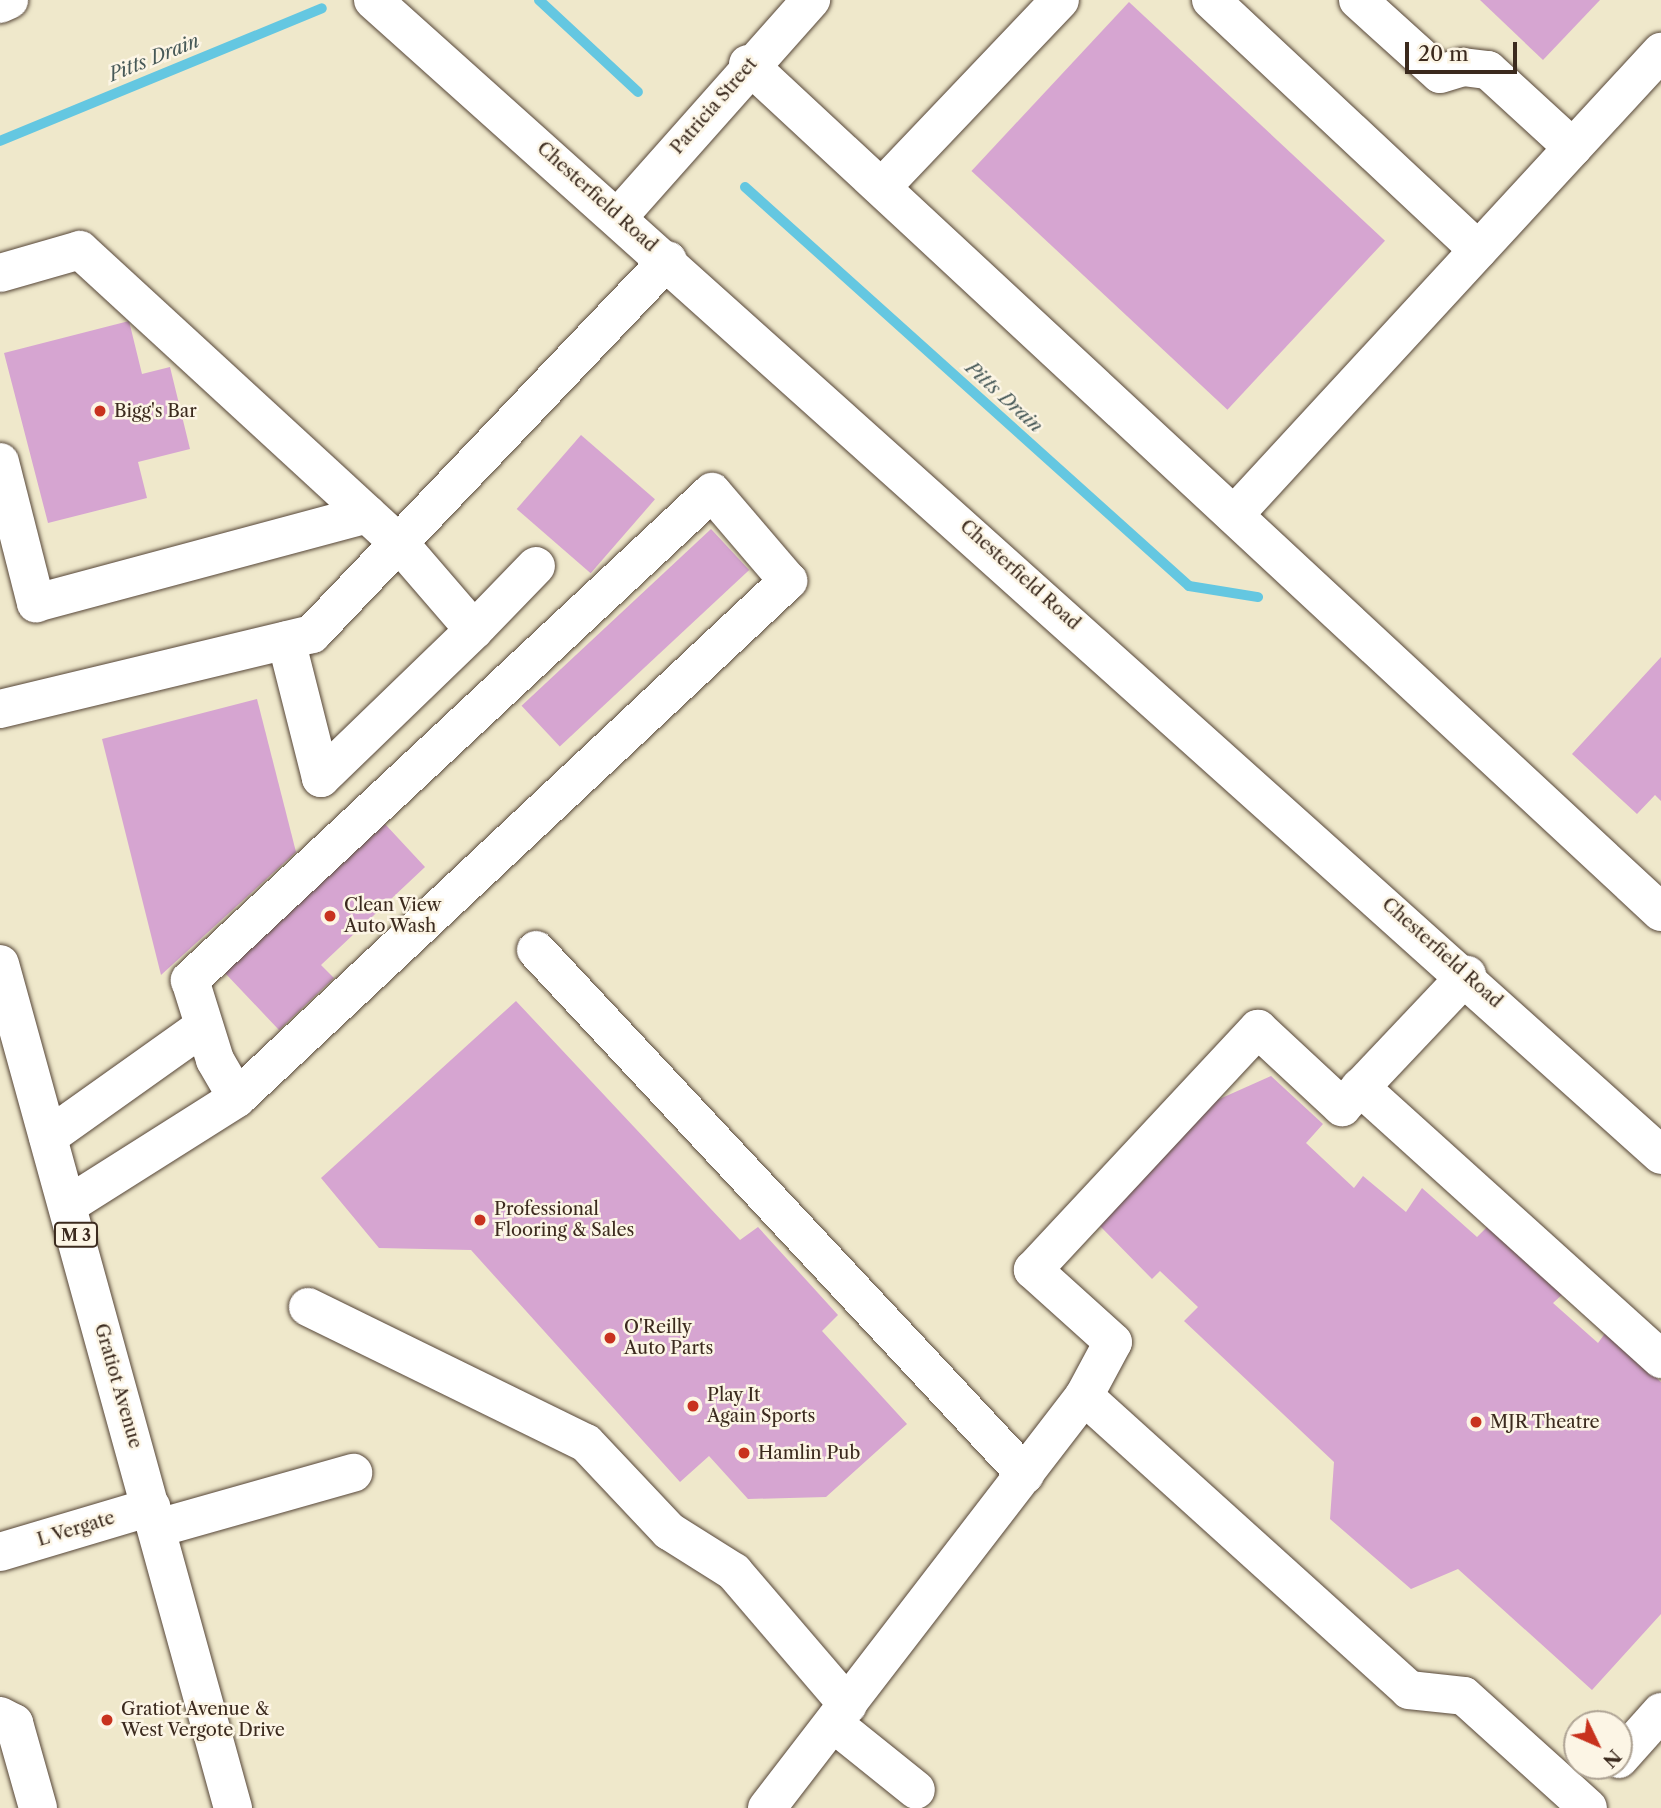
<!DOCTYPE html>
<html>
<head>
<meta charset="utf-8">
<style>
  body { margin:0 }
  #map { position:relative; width:1661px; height:1808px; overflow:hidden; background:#efe8cb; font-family:"Libre Caslon Text",serif }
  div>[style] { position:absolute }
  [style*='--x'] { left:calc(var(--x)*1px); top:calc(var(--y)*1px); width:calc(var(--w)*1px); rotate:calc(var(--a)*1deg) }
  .stream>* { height:10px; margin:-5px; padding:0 5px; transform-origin:5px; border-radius:5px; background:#64c7e1 }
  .building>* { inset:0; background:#d6a5d1; transform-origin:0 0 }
  .roads { filter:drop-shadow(0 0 2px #564638) drop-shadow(0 0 2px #564638) }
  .minor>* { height:38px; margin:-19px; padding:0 19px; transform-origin:19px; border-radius:19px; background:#fff }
  .major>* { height:38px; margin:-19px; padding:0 19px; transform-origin:19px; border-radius:19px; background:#fff }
  .dots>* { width:19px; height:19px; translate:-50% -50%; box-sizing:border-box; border:4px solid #fcf5e5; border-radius:50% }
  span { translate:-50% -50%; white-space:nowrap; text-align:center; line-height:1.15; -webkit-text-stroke:5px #fcf5e5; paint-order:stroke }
  .shield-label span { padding:2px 5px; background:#fcf5e5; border:2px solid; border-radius:5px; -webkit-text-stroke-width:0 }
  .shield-label { font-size:16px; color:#3b2a1e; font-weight:700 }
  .street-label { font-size:18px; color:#3b2a1e }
  .poi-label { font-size:18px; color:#3b2a1e }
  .left { translate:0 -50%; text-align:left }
  .water-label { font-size:19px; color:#475958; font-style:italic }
  .north { position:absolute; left:1563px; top:1710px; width:70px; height:70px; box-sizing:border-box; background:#fcf5e5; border:2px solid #afa495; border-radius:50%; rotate:134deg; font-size:19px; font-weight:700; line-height:28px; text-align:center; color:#3b2a1e }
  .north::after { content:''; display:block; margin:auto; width:24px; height:32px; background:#c8321e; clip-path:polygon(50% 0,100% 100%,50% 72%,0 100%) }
  .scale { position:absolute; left:1405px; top:42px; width:112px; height:32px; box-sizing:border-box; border:4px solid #3b2a1e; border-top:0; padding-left:9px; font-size:21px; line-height:24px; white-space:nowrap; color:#3b2a1e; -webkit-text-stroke:5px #fcf5e5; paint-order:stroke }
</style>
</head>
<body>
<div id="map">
  <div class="stream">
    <div style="--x:539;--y:0;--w:135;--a:42.9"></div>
    <div style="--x:0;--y:141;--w:348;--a:-22.4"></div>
    <div style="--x:745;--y:187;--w:597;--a:41.94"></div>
    <div style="--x:1189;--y:586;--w:70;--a:9.1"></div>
  </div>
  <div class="building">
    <div style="clip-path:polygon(1480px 0,1600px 0,1543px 60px)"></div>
    <div style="left:1129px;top:2px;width:350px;height:231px;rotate:43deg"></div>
    <div style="clip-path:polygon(129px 321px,142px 374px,170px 367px,190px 449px,138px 462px,147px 498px,48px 523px,4px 353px)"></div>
    <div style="left:581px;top:435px;width:98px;height:98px;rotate:41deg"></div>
    <div style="left:711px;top:529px;width:56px;height:259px;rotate:47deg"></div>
    <div style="clip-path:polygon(1661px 657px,1661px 801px,1655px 795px,1637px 814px,1572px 754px)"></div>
    <div style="clip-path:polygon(257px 699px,296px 852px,161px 975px,102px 739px)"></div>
    <div style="clip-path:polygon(385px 824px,425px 867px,321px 965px,334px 978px,279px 1030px,225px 973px)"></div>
    <div style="clip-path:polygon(516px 1001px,740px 1240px,758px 1227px,838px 1315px,822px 1331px,907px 1424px,826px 1497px,748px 1499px,709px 1456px,680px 1482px,471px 1250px,379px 1248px,321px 1178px)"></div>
    <div style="clip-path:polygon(1271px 1076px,1323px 1124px,1306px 1143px,1354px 1188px,1363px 1176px,1406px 1212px,1422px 1188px,1477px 1237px,1487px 1227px,1565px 1292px,1553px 1303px,1598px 1343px,1606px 1332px,1661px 1382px,1661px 1614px,1592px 1690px,1458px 1569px,1411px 1589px,1330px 1519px,1334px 1462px,1184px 1321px,1198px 1307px,1160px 1271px,1152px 1279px,1100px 1226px,1215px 1101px)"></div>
  </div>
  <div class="roads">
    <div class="minor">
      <div style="--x:373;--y:0;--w:1730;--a:41.88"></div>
      <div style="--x:1211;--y:0;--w:366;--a:43.1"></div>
      <div style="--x:1358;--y:0;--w:110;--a:42.1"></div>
      <div style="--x:1440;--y:74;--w:24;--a:-17"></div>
      <div style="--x:1463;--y:67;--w:25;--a:7"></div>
      <div style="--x:1488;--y:70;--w:115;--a:42.5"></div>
      <div style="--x:0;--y:4;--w:10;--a:-24"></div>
      <div style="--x:748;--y:64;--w:1246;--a:42.89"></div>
      <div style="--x:882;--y:187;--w:258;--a:-46.4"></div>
      <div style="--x:620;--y:215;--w:288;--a:-48.4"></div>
      <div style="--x:0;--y:273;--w:83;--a:-16"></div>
      <div style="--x:80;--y:250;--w:433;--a:42.6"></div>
      <div style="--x:399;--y:543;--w:115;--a:49.2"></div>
      <div style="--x:474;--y:630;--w:213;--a:136"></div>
      <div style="--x:321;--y:778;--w:142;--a:-104.2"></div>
      <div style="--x:0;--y:462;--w:146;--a:75.7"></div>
      <div style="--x:36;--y:603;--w:343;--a:-15"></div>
      <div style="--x:1234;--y:515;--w:630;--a:-47.32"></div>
      <div style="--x:474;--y:630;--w:89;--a:-45.9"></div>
      <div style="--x:0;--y:709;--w:321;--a:-13.5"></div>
      <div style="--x:312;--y:634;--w:516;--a:-46.41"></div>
      <div style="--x:536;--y:950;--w:717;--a:46.98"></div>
      <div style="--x:1360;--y:1087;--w:406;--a:42.1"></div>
      <div style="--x:48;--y:1137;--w:191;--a:-35.4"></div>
      <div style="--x:68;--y:1205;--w:200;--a:-32.3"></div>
      <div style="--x:237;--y:1098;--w:756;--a:-43.18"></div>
      <div style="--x:788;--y:581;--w:117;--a:-130.5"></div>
      <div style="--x:712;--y:492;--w:715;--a:136.93"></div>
      <div style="--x:190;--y:980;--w:84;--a:72.6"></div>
      <div style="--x:215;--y:1060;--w:44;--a:59.9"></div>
      <div style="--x:308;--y:1307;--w:309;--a:26.1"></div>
      <div style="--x:586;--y:1443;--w:121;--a:46.7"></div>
      <div style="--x:669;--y:1531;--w:77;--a:32.2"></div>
      <div style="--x:734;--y:1572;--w:175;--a:49.4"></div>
      <div style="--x:1084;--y:1396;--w:61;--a:-61.8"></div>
      <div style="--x:1113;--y:1342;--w:108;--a:-138"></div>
      <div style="--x:1033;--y:1270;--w:330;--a:-47"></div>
      <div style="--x:1258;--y:1029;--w:115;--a:42.9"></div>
      <div style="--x:1342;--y:1107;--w:182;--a:-46.6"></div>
      <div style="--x:158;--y:1528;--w:203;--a:-15.8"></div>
      <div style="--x:0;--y:1552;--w:158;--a:-16.6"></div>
      <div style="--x:0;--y:1716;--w:16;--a:27"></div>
      <div style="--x:14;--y:1723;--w:88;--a:74.2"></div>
      <div style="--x:834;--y:1724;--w:105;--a:38.8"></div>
      <div style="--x:1619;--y:1759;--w:63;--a:-48.2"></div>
      <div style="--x:767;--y:1808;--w:520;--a:-52.42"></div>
      <div style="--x:1084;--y:1396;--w:438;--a:42.1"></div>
      <div style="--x:1409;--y:1690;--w:55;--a:6.2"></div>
      <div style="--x:1464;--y:1696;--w:167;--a:42.1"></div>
    </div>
    <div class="major">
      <div style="--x:0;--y:964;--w:876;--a:74.57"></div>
    </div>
  </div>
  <div class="dots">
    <div style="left:100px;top:411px;background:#c8321e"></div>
    <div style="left:330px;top:916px;background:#c8321e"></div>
    <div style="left:480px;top:1220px;background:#c8321e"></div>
    <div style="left:610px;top:1338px;background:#c8321e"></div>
    <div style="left:693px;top:1406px;background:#c8321e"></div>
    <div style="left:1476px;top:1422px;background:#c8321e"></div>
    <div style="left:744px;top:1453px;background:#c8321e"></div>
    <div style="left:107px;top:1720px;background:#c8321e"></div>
  </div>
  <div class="shield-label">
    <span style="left:76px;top:1235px">M 3</span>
  </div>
  <div class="street-label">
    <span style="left:714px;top:106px;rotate:-49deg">Patricia Street</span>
    <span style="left:597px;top:197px;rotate:42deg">Chesterfield Road</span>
    <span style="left:1020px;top:575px;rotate:42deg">Chesterfield Road</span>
    <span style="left:1442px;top:953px;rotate:42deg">Chesterfield Road</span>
    <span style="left:118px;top:1386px;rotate:74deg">Gratiot Avenue</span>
    <span style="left:76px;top:1529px;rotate:-17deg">L Vergate</span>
  </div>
  <div class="poi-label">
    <span class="left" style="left:114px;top:411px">Bigg's Bar</span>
    <span class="left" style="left:344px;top:916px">Clean View<br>Auto Wash</span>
    <span class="left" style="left:494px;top:1220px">Professional<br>Flooring &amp; Sales</span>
    <span class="left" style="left:624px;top:1338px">O'Reilly<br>Auto Parts</span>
    <span class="left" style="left:707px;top:1406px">Play It<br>Again Sports</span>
    <span class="left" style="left:1490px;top:1422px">MJR Theatre</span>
    <span class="left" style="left:758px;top:1453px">Hamlin Pub</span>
    <span class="left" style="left:121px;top:1720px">Gratiot Avenue &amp;<br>West Vergote Drive</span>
  </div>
  <div class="water-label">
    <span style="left:154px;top:58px;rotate:-22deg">Pitts Drain</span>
    <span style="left:1004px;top:397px;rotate:42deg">Pitts Drain</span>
  </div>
  <div class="north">N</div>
  <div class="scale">20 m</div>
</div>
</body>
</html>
